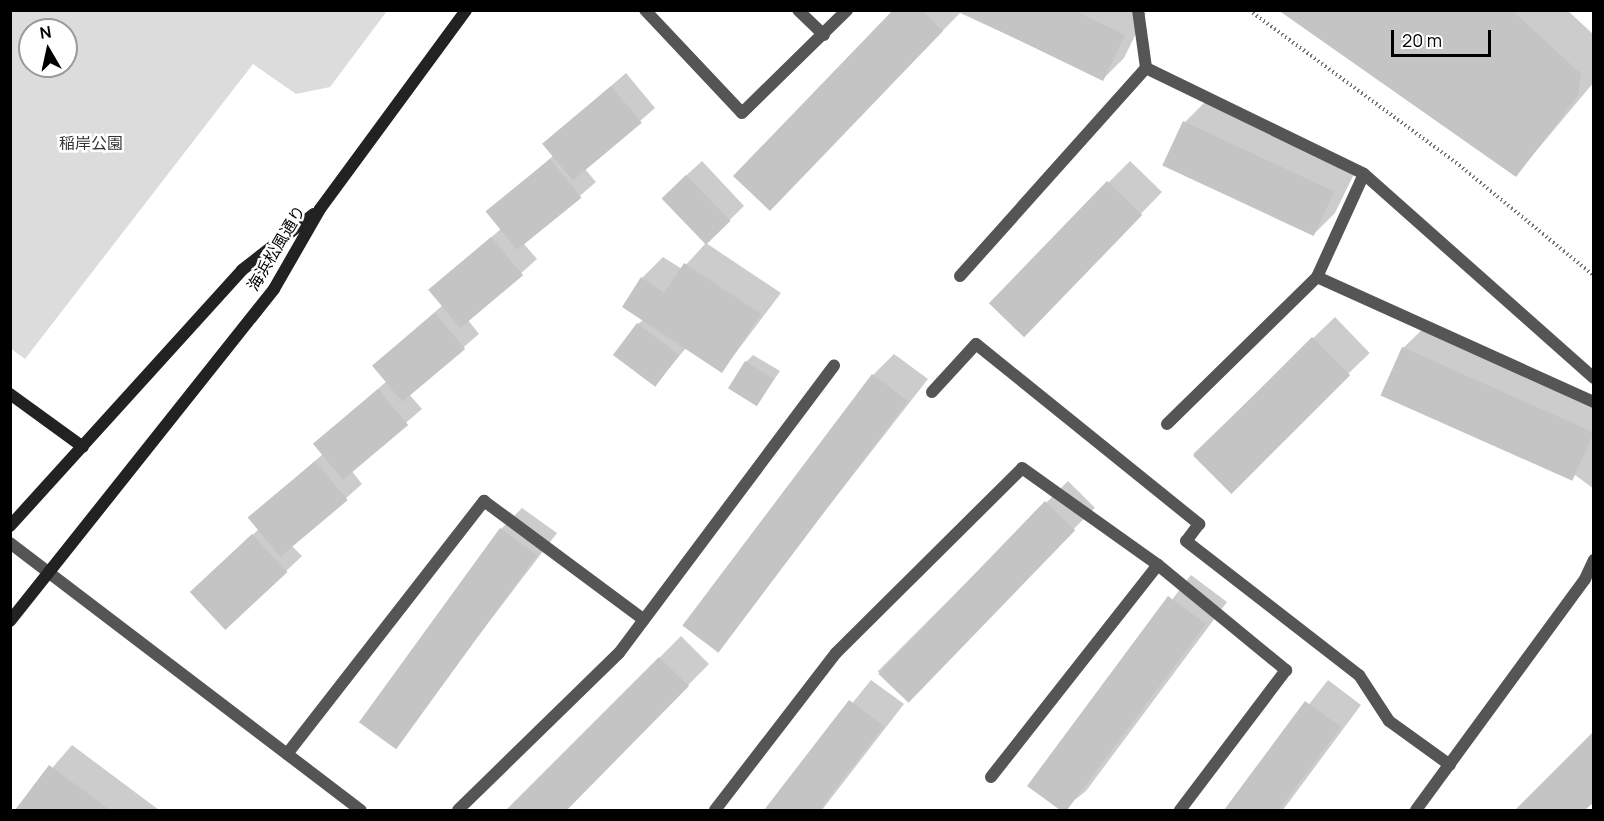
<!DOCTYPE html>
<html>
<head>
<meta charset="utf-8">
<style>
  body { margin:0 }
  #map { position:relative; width:1604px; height:821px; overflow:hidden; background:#fff; font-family:Manrope,"Noto Sans JP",sans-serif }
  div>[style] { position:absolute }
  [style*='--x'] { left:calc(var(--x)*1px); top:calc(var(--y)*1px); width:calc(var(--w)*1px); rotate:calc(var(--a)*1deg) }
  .green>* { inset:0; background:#dcdcdc }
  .shadow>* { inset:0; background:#0003; transform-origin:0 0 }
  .building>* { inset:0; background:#c4c4c4; transform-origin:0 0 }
  .path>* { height:4px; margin-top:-2px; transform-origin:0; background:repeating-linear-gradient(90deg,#777 0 1.5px,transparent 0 4.5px) }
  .lane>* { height:12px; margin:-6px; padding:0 6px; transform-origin:6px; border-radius:6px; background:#555 }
  .street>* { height:12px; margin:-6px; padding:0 6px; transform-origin:6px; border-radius:6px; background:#555 }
  .secondary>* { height:12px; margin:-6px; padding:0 6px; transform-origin:6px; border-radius:6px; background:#222 }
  span { translate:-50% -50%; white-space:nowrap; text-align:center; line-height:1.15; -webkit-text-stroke:5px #fff; paint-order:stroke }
  .park-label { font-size:16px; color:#333 }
  .street-label { font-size:16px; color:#000 }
  .frame { position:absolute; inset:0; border:12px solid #000; pointer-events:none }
  .north { position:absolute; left:18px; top:18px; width:60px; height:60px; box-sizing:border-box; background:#fff; border:2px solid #999; border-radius:50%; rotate:351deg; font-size:16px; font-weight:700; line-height:24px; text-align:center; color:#000 }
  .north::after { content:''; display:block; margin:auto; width:21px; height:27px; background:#000; clip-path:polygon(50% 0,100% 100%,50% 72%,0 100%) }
  .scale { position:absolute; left:1391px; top:30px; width:100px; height:27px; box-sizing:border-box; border:3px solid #000; border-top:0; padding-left:8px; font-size:18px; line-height:21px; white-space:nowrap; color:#000; -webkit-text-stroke:4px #fff; paint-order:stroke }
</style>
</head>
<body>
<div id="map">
  <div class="green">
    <div style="clip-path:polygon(evenodd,10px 11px,11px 10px,387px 11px,330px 87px,296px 94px,253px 64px,25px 359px,10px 348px,10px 11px,30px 30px,66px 30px,66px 66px,30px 66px,30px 30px)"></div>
  </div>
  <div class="shadow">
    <div style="clip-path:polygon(895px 10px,1139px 10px,1146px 13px,1124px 58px,1103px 79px,960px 13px,791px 187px)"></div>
    <div style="clip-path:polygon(1567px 10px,1594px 35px,1594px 82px,1516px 175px,1281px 11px)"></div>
    <div style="clip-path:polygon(626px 73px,655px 108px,585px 169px,596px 182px,524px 244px,537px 259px,468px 320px,479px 334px,409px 394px,422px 409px,351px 470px,362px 484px,292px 546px,302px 556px,226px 628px,207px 577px,259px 529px,250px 518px,324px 453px,315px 443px,387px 381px,373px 365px,443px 305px,430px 290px,502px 228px,488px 212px,554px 155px,544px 144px)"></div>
    <div style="clip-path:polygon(1206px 101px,1356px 170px,1335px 213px,1314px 234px,1185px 122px)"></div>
    <div style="clip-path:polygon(702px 161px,744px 206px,706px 243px,781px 293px,722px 371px,686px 348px,655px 385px,638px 324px,644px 319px,642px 278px,663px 257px,682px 269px,706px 243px,678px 183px)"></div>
    <div style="clip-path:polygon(1130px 161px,1162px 192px,1044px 314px,1108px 183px)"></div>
    <div style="left:1335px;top:317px;width:50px;height:197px;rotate:46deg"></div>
    <div style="clip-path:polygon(1425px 327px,1594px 402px,1594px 489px,1403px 348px)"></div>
    <div style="clip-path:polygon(894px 354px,928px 379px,717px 649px,873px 375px)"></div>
    <div style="clip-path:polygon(753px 355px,780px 371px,757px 405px,746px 362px)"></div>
    <div style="left:1068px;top:481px;width:38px;height:269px;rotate:45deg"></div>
    <div style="clip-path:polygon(522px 508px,557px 533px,394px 746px,501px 529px)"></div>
    <div style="clip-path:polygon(1191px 575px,1227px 602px,1086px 791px,1062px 810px,1029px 786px)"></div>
    <div style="clip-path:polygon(681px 636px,709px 664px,565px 810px,508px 810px)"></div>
    <div style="clip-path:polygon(871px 680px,904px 704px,822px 810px,766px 810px)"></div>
    <div style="clip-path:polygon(1328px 680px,1361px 705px,1283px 810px,1226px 810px)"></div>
    <div style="clip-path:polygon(1594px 734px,1594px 799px,1582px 810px,1517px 810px)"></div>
    <div style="clip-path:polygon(72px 745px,159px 810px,16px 810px)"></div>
  </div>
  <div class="building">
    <div style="clip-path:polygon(893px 10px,922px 10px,943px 31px,770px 211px,733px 176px)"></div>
    <div style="clip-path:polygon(957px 10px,1073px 10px,1125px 35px,1103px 81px)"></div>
    <div style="clip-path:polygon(1278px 10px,1512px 10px,1581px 74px,1578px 96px,1516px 177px)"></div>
    <div style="left:611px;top:86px;width:48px;height:90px;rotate:50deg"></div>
    <div style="left:1183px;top:121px;width:167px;height:49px;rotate:25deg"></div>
    <div style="left:550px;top:159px;width:50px;height:83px;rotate:51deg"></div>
    <div style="left:686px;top:175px;width:64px;height:34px;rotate:46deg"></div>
    <div style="left:1107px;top:181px;width:49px;height:170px;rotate:44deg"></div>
    <div style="left:491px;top:237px;width:50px;height:82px;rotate:50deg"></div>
    <div style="clip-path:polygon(684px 263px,761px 314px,722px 373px,622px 307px,641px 277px,664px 293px)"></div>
    <div style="left:435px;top:313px;width:47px;height:82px;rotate:50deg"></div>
    <div style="left:637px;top:323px;width:53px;height:40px;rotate:37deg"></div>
    <div style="left:1312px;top:337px;width:54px;height:168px;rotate:45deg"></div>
    <div style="left:1402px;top:347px;width:210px;height:53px;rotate:24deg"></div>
    <div style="left:745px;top:361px;width:34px;height:32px;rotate:32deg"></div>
    <div style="left:872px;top:374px;width:45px;height:315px;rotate:37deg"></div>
    <div style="left:378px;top:389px;width:47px;height:85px;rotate:50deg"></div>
    <div style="left:315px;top:461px;width:51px;height:88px;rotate:50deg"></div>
    <div style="left:1045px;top:501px;width:42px;height:240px;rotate:44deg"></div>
    <div style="left:500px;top:528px;width:46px;height:240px;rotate:36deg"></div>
    <div style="left:252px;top:534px;width:52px;height:85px;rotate:47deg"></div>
    <div style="clip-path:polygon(1168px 596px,1206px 624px,1067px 810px,1060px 810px,1027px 786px)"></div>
    <div style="clip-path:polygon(659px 657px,689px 686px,567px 810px,506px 810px)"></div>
    <div style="clip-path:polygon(849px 700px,884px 726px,819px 810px,764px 810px)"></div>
    <div style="clip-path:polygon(1305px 701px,1341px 727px,1279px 810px,1224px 810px)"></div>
    <div style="clip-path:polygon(1594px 731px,1594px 802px,1585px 810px,1515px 810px)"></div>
    <div style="clip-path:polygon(49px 765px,110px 810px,15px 810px)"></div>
  </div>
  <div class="path">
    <div style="--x:1249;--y:10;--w:261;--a:36.4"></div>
    <div style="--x:1459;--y:165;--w:175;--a:39.4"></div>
  </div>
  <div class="lane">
    <div style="--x:645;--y:10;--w:141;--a:46.7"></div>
    <div style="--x:742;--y:113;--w:147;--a:-44.4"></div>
    <div style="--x:798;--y:10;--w:36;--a:44"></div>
    <div style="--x:1138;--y:10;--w:59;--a:82.1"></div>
    <div style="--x:1146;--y:68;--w:242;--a:25.9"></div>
    <div style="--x:1364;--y:174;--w:307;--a:41.6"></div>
    <div style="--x:960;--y:276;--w:279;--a:-48.2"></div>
    <div style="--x:1317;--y:277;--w:304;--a:24.3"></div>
    <div style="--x:932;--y:392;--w:65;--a:-47.5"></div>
    <div style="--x:976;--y:344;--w:287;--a:38.9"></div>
    <div style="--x:1199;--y:524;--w:21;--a:127"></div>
    <div style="--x:1186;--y:541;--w:219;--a:37.8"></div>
    <div style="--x:1359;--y:675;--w:55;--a:56.9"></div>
    <div style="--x:1389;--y:721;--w:75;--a:35.8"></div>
    <div style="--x:1167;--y:424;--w:210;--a:-44.4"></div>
    <div style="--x:1317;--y:277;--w:113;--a:-65.5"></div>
    <div style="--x:287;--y:754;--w:321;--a:-52.1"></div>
    <div style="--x:484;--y:501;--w:199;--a:36.6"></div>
    <div style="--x:991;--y:777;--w:270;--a:-51.8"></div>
    <div style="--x:458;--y:810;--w:225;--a:-44.3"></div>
    <div style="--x:619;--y:653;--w:359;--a:-53.2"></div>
    <div style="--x:715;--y:810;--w:198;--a:-52.4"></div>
    <div style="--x:836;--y:653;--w:262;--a:-44.8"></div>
    <div style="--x:1022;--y:468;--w:167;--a:35.5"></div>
    <div style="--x:1158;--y:565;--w:166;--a:39.4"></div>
    <div style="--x:1286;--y:670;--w:176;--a:127.1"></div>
    <div style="--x:1416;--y:810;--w:286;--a:-53.8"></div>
    <div style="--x:1585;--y:579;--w:21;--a:-65"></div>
  </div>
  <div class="street">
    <div style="--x:10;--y:543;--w:441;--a:37.3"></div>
  </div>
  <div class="secondary">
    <div style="--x:10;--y:394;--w:90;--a:36"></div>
    <div style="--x:10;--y:526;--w:345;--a:-47.8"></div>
    <div style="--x:242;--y:270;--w:91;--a:-37.9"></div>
    <div style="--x:10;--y:621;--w:424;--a:-51.5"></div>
    <div style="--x:274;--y:289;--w:92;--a:-60.1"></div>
    <div style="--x:320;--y:209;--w:247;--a:-53.7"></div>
  </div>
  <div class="park-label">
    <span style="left:91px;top:143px">稲岸公園</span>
  </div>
  <div class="street-label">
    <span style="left:276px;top:248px;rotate:-59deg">海浜松風通り</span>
  </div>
  <div class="frame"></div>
  <div class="north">N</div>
  <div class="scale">20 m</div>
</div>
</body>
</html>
